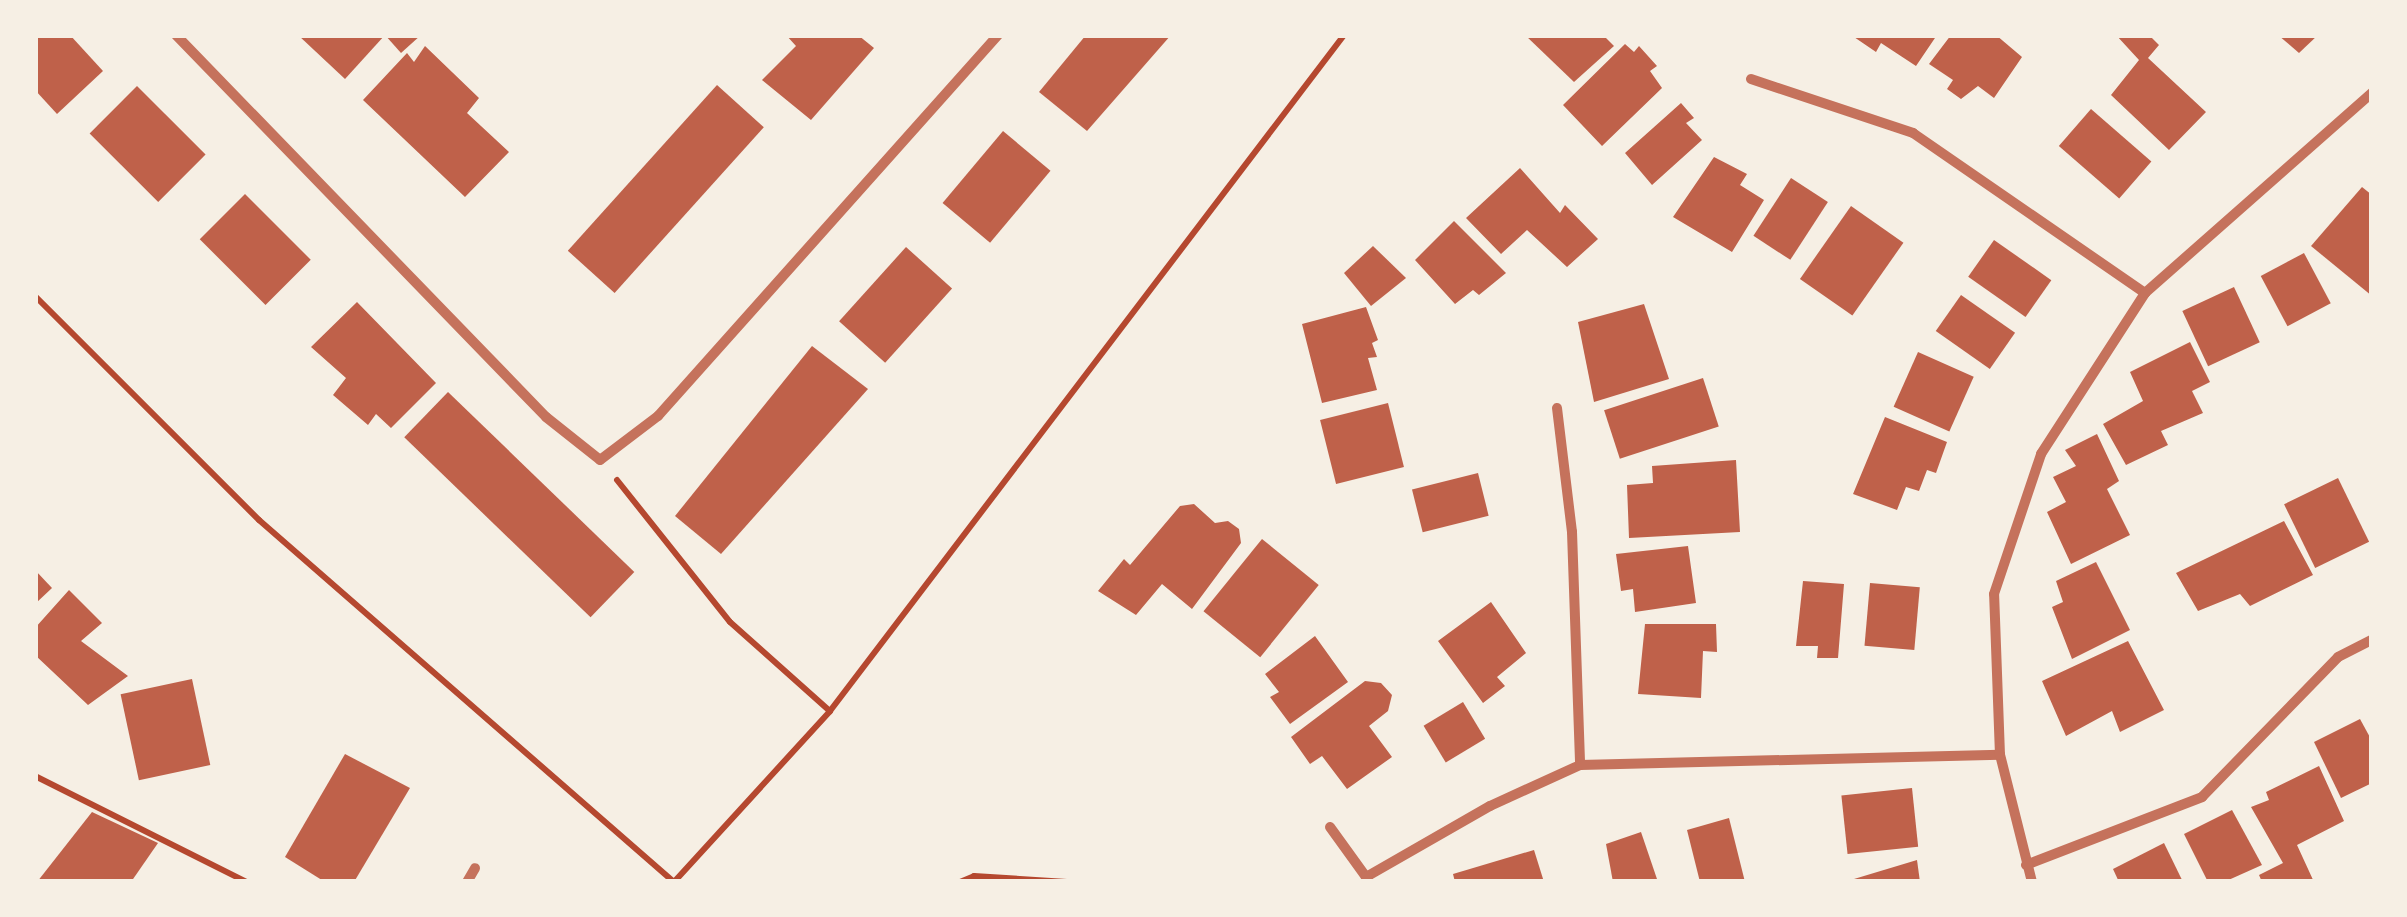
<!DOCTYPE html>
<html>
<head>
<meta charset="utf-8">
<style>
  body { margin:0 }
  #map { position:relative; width:2407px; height:917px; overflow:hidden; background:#f6efe4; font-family:"Source Sans 3",sans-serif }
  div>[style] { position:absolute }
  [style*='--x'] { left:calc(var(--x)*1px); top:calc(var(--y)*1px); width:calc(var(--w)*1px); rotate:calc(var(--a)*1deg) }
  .building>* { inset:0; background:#bf614a; transform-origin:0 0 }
  .path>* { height:6px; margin:-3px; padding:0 3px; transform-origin:3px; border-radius:3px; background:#b5482f }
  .minor>* { height:10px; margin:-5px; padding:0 5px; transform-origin:5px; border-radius:5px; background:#c5725c }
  span { translate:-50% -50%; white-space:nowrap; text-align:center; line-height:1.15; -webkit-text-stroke:8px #f6efe4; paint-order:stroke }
  .frame { position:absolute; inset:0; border:38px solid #f6efe4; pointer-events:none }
</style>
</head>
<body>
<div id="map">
  <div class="building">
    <div style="clip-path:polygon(35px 35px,70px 35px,103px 71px,57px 114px,35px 90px)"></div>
    <div style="clip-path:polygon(298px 35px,385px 35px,345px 79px)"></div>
    <div style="clip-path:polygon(385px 35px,421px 35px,401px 53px)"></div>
    <div style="clip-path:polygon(786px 35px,858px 35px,874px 48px,811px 120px,762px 80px,796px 46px)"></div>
    <div style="clip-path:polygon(1086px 35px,1171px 35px,1087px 131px,1039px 92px)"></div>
    <div style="clip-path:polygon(1525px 35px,1603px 35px,1614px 46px,1574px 82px)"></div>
    <div style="clip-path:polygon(1937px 35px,1916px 66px,1881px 43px,1876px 52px,1854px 37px)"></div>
    <div style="clip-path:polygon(1951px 35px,1996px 35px,2022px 57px,1994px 98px,1978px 86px,1961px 99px,1947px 89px,1953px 80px,1929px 64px)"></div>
    <div style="clip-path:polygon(2116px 35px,2149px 35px,2159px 45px,2148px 58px,2206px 112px,2169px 150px,2111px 95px,2139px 60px)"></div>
    <div style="clip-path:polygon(2278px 35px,2318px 35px,2299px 53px)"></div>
    <div style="clip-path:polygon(1625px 44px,1634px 52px,1639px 46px,1657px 66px,1650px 71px,1662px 88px,1602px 146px,1563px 105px)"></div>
    <div style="clip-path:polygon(425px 46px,479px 98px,467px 113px,509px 152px,465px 197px,363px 100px,407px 53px,414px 62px)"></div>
    <div style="left:717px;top:85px;width:63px;height:223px;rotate:42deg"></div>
    <div style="left:137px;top:86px;width:97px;height:67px;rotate:45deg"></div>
    <div style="clip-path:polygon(1681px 103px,1694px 118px,1686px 123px,1702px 140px,1652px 185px,1625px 153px)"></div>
    <div style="left:2091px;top:109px;width:80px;height:49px;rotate:41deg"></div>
    <div style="left:1003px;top:131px;width:62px;height:94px;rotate:40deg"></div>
    <div style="clip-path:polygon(1714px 157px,1747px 174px,1740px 185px,1764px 200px,1732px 252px,1673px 217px)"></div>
    <div style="clip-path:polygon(1520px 168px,1560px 213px,1565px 205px,1598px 239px,1567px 267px,1527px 230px,1501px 254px,1466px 218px)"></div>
    <div style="left:1791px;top:178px;width:44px;height:69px;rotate:33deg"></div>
    <div style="clip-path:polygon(2362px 187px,2372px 195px,2372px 296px,2311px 246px)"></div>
    <div style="left:245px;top:194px;width:93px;height:64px;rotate:45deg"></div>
    <div style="left:1851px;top:206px;width:64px;height:89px;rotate:35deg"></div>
    <div style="clip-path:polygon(1454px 221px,1506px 273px,1479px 295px,1473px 290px,1455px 304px,1415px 260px)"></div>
    <div style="left:1994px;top:240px;width:70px;height:45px;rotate:35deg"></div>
    <div style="clip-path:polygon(1373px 246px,1406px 278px,1371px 306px,1344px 273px)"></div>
    <div style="left:906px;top:247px;width:62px;height:100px;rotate:42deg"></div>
    <div style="left:2304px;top:253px;width:57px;height:49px;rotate:62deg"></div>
    <div style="left:2234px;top:287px;width:61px;height:57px;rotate:65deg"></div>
    <div style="left:1961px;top:295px;width:66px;height:44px;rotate:35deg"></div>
    <div style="clip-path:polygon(357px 302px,436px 383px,391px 428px,376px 414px,368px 425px,333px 395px,346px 378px,311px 347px)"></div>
    <div style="clip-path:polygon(1644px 304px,1669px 379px,1594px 402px,1578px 322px)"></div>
    <div style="clip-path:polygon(1366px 307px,1378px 340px,1372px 343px,1377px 357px,1368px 358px,1377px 390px,1322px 403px,1302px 324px)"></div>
    <div style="clip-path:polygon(2190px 342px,2210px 382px,2192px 391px,2203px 413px,2161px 431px,2168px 445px,2126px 465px,2103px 424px,2143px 401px,2130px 372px)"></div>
    <div style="clip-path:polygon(812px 346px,868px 389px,721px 554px,675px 516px)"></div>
    <div style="left:1918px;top:352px;width:61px;height:60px;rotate:24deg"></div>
    <div style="left:1703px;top:378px;width:51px;height:104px;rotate:72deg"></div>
    <div style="left:448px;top:392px;width:259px;height:63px;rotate:44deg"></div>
    <div style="left:1388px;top:403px;width:66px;height:70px;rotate:76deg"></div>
    <div style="clip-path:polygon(1885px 417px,1947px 442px,1936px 473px,1927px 470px,1919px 491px,1906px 487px,1897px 510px,1853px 494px)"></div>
    <div style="clip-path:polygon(2097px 434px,2119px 481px,2107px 489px,2130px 535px,2071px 564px,2047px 512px,2066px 502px,2053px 477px,2076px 466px,2065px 450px)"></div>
    <div style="clip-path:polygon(1736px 460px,1740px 532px,1629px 538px,1627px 485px,1653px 483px,1652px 466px)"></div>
    <div style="left:1478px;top:473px;width:44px;height:68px;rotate:76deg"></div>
    <div style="left:2338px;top:478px;width:71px;height:60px;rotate:64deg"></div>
    <div style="clip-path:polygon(1194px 504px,1215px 523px,1228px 521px,1239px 529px,1241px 543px,1192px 609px,1162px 584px,1136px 615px,1098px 591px,1124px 559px,1130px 565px,1180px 506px)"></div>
    <div style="clip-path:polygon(2284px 521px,2313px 575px,2250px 606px,2240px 594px,2198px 611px,2176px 573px)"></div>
    <div style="left:1262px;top:539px;width:73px;height:93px;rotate:39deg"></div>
    <div style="clip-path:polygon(1688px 546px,1696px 603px,1635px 612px,1633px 589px,1621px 591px,1616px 554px)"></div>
    <div style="clip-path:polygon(2096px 562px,2130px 630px,2072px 659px,2052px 607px,2063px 602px,2056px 581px)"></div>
    <div style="clip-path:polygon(35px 570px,52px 588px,35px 604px)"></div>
    <div style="clip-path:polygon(1803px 581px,1844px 584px,1838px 658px,1817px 658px,1818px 646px,1796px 646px)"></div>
    <div style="left:1870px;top:583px;width:50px;height:63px;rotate:5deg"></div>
    <div style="clip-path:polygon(69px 590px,102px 623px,81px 641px,128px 676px,88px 705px,35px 655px,35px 628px)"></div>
    <div style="clip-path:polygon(1491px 602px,1526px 653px,1497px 677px,1505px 686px,1483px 703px,1438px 641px)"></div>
    <div style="clip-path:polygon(1645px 624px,1716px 624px,1717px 652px,1703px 651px,1701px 698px,1638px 694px)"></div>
    <div style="clip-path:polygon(1315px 636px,1348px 682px,1290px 724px,1270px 697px,1279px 692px,1265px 674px)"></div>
    <div style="clip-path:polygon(2128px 641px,2164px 710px,2120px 732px,2112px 711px,2066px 736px,2042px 681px)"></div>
    <div style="left:192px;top:679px;width:88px;height:73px;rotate:78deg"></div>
    <div style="clip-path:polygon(1365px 681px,1381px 683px,1392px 695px,1388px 711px,1369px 726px,1392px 757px,1347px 789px,1322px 756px,1310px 764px,1291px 737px)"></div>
    <div style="left:1463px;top:702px;width:43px;height:46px;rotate:59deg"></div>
    <div style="clip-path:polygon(2360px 719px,2372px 741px,2372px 783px,2341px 798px,2314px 742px)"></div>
    <div style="clip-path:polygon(345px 754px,410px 788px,354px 882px,325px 882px,285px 857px)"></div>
    <div style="clip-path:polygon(2319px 766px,2344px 821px,2297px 845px,2314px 882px,2262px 882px,2259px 875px,2283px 863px,2251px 807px,2269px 800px,2266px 792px)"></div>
    <div style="left:1912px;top:788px;width:59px;height:71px;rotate:84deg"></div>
    <div style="clip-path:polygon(2232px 810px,2262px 865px,2224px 882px,2208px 882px,2184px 834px)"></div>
    <div style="clip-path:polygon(92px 812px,158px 843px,131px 882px,37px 882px)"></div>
    <div style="clip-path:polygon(1729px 818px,1745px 882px,1700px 882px,1687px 830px)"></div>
    <div style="clip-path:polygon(1641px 832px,1658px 882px,1613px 882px,1606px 844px)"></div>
    <div style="clip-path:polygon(2164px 843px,2183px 882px,2119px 882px,2113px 869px)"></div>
    <div style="clip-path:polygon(1534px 850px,1544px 882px,1455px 882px,1453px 874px)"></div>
    <div style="clip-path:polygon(1917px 860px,1920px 882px,1855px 882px,1854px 879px)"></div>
  </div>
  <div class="path">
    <div style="--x:35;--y:296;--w:317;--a:45"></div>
    <div style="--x:259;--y:520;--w:551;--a:41.1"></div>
    <div style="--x:674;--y:882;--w:231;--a:-47.6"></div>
    <div style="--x:830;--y:711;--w:849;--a:-52.75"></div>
    <div style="--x:617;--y:480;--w:181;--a:51.5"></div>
    <div style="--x:730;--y:622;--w:134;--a:41.7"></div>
    <div style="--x:35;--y:776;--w:237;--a:26.6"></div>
    <div style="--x:960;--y:882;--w:15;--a:-23"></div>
    <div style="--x:974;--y:876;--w:93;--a:3.7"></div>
  </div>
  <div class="minor">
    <div style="--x:176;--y:35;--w:532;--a:45.91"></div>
    <div style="--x:546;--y:417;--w:69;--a:38.5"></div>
    <div style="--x:600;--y:460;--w:73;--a:-37.2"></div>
    <div style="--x:658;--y:416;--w:511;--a:-48.25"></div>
    <div style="--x:1751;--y:79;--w:171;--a:18.4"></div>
    <div style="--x:1913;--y:133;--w:282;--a:34.6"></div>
    <div style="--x:1557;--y:408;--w:125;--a:83.1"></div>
    <div style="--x:1572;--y:532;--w:233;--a:88"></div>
    <div style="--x:1330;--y:827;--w:62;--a:54.2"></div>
    <div style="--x:2026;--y:865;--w:189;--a:-21.1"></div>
    <div style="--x:2202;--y:797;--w:195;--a:-45.8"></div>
    <div style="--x:2338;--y:657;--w:38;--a:-27"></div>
    <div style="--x:467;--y:882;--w:16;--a:-60"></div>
    <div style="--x:1369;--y:882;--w:6;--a:-121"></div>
    <div style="--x:1366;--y:877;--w:143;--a:-29.8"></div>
    <div style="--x:1490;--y:806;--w:99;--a:-24.5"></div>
    <div style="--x:1580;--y:765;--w:420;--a:-1.4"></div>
    <div style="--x:2032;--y:882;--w:131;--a:-104.1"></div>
    <div style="--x:2000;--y:755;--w:161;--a:-92.1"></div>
    <div style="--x:1994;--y:594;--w:148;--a:-71.4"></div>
    <div style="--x:2041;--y:454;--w:192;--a:-57.1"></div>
    <div style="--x:2145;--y:293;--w:303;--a:-41.4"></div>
  </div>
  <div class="frame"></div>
</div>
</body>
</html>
